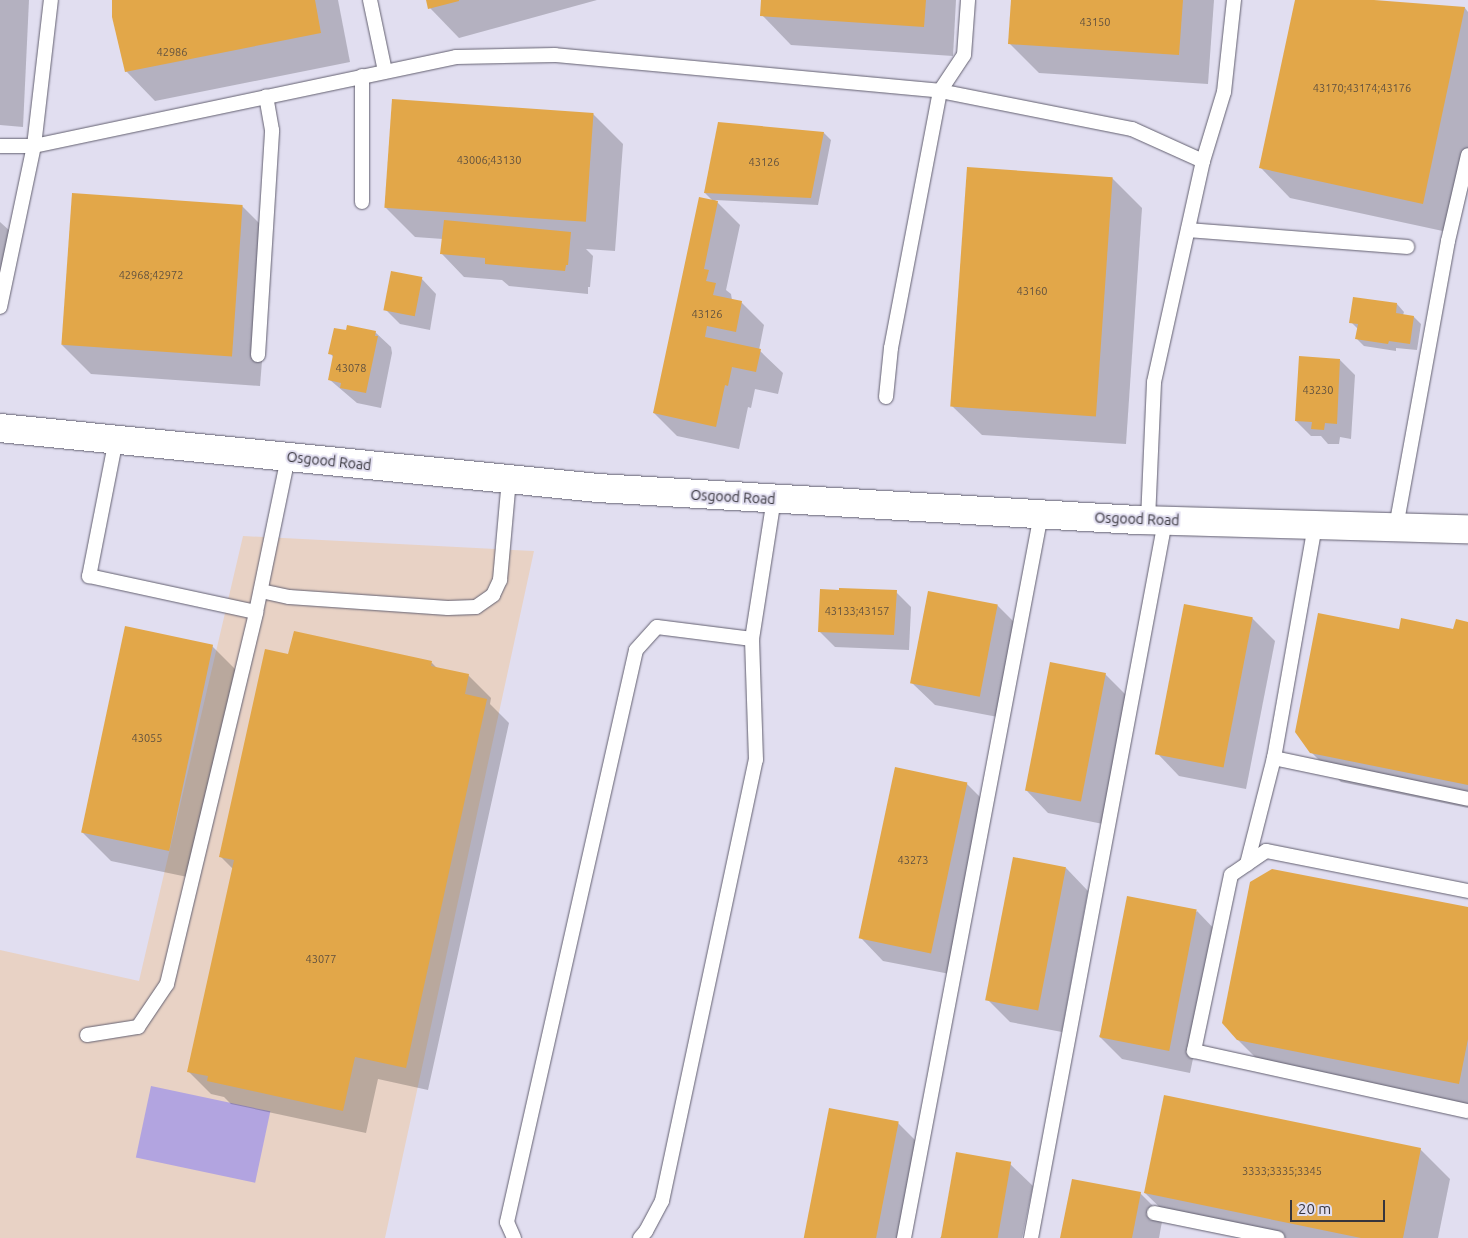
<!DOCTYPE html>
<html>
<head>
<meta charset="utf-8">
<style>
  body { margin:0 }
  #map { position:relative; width:1468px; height:1238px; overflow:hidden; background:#e1def0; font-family:Ubuntu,sans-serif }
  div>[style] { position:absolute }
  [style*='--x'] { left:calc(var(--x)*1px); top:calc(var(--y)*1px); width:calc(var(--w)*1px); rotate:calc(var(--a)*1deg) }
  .education>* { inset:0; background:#e8d2c5 }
  .green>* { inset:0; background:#b2a4e0; transform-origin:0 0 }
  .shadow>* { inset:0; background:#0003 }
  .building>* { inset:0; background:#e2a749; transform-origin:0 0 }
  .roads { filter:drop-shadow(0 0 1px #636070) drop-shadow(0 0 1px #636070) }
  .service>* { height:14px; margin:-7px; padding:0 7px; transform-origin:7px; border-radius:7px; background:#fff }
  .secondary>* { height:28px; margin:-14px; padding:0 14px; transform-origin:14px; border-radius:14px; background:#fff }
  span { translate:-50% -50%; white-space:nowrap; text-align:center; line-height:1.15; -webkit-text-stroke:4px #e1def0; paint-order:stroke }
  .number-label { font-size:11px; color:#62523f }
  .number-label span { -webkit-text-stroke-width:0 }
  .street-label { font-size:14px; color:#37353c }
  .scale { position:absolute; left:1290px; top:1200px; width:95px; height:22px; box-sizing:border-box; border:2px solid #37353c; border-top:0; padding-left:6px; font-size:15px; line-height:18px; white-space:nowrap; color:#37353c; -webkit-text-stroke:4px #e1def0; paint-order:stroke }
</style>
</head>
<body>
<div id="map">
  <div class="education">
    <div style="clip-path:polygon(243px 536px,534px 551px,385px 1238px,0 1238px,0 950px,139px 981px)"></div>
  </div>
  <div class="green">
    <div style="left:151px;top:1086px;width:122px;height:73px;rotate:12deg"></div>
  </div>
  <div class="shadow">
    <div style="clip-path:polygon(0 0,29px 0,23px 127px,0 125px)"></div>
    <div style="clip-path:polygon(113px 0,338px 0,350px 62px,155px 101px,126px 71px)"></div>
    <div style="clip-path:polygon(427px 0,597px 0,459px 38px,430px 8px)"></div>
    <div style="clip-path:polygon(762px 0,956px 0,953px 56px,791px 45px,762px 15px)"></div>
    <div style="clip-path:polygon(1012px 0,1214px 0,1208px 84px,1039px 73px,1009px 43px)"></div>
    <div style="clip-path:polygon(1296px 0,1358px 0,1465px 8px,1468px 12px,1468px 159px,1452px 233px,1290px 198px,1261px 168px)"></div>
    <div style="clip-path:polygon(593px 114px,623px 144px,615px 251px,586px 249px,593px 256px,590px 287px,588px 287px,588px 294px,509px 286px,502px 280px,464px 277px,442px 254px,443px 239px,415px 237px,385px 207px)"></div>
    <div style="clip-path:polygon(824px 133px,831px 140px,818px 205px,715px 200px,740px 225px,726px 290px,731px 294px,732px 300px,741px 302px,764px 325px,759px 350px,783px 373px,778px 394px,755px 389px,751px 408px,748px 407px,739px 449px,677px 436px,654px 413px,714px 202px,705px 193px)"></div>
    <div style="clip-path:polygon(1112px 178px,1142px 208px,1126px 444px,982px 435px,952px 406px)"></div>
    <div style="clip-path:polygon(242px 206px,272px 236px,260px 386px,91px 374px,62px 345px)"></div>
    <div style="clip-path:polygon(0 222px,10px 231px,0 287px)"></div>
    <div style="clip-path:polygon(421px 278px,436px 294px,430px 330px,400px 324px,385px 309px)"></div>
    <div style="clip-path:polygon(1397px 304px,1404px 312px,1403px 315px,1414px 317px,1421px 324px,1417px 350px,1396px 348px,1396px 351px,1364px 346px,1357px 339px,1358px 329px,1351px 322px)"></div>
    <div style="clip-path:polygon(347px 331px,375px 332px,391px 347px,392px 353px,381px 408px,357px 403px,330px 380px,334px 358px,330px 353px)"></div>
    <div style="clip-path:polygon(1340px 360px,1355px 375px,1351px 439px,1340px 437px,1339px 444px,1328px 444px,1321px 436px,1311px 436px,1296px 421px)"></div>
    <div style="clip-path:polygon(896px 592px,911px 607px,909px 650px,835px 647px,819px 631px)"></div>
    <div style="clip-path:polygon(997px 605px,1020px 628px,1003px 718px,935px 705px,912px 683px)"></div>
    <div style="clip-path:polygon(1252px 618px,1275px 641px,1246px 789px,1179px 776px,1157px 753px)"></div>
    <div style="clip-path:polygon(1468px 623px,1468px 808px,1341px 782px,1311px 752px,1400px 630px,1454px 630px)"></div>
    <div style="clip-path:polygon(294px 633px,432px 663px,438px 669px,468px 675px,491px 698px,490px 704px,509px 723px,428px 1090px,378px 1079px,366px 1133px,231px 1104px,224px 1097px,211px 1094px,189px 1072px,234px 870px,221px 857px,289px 656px)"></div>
    <div style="clip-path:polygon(212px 646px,242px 676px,197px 879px,111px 861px,82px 832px)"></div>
    <div style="clip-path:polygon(1105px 674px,1128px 697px,1103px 824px,1048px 813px,1026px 790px)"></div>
    <div style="clip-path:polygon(966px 783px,989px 806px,955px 975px,883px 961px,861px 938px)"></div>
    <div style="clip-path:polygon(1066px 868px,1088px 891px,1062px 1032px,1010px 1022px,987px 999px)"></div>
    <div style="clip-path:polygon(1468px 908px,1468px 1109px,1268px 1070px,1238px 1040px)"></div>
    <div style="clip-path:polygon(1197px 911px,1219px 934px,1190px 1073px,1122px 1059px,1099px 1036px)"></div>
    <div style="clip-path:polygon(898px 1123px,921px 1146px,903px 1238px,805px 1238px)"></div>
    <div style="clip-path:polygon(1420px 1149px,1450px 1179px,1438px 1238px,1251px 1238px,1175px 1222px,1145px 1193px)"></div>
    <div style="clip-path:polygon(1010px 1164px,1033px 1186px,1022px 1238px,940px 1238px)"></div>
    <div style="clip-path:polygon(1140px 1193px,1163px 1216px,1159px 1238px,1061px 1238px)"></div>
  </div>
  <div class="building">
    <div style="clip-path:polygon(112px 0,315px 0,321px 33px,125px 72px,112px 17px)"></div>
    <div style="clip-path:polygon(426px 0,459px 0,459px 1px,428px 9px)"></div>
    <div style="clip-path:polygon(761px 0,926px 0,924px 27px,760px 16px)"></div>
    <div style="clip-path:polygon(1011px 0,1183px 0,1179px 55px,1008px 44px)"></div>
    <div style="clip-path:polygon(1295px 0,1374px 0,1465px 7px,1423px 204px,1259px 168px)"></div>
    <div style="left:392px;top:99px;width:202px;height:109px;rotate:4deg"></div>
    <div style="clip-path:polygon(718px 122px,824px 132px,811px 198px,704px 193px)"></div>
    <div style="left:967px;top:167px;width:146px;height:240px;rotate:4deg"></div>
    <div style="left:72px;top:193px;width:171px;height:152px;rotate:4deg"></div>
    <div style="clip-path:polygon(699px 197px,718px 201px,704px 269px,709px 270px,706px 281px,716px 283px,713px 295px,742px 301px,736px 332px,707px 326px,705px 337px,761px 349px,756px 372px,732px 367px,728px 386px,725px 385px,716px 427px,653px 413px)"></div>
    <div style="clip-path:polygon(444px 220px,571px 232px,568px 265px,566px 265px,565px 271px,485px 264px,485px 258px,440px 254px)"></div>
    <div style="left:391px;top:271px;width:32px;height:40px;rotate:11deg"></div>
    <div style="clip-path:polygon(1353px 297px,1397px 303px,1396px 313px,1414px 316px,1410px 344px,1389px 341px,1388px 344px,1355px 339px,1358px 324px,1349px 323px)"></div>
    <div style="clip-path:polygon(347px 325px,376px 331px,375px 336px,378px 336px,366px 393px,340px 388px,341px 383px,328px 380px,333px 355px,328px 354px,334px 328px,346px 330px)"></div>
    <div style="clip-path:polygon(1299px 356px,1340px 359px,1337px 424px,1325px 423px,1324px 430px,1311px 429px,1312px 422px,1295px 421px)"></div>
    <div style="clip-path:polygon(839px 588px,897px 590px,894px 635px,818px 632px,820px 589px,839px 590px)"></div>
    <div style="left:928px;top:591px;width:71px;height:94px;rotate:11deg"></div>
    <div style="left:1184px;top:604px;width:70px;height:153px;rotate:11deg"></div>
    <div style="clip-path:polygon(1318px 613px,1399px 629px,1401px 618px,1453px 629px,1456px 619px,1468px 622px,1468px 785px,1310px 753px,1295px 732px)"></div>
    <div style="left:125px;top:626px;width:90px;height:211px;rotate:12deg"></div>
    <div style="clip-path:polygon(294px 631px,432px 661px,431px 666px,469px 674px,465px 694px,487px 699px,406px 1068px,355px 1057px,343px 1111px,207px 1081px,208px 1076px,187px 1072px,234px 860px,219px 857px,265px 649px,288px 654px)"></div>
    <div style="left:1050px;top:662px;width:57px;height:131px;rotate:11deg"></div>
    <div style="left:895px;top:767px;width:74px;height:175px;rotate:12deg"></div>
    <div style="left:1013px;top:857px;width:54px;height:146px;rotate:11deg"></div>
    <div style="clip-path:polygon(1272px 869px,1468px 907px,1468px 1039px,1459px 1084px,1237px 1040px,1222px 1023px,1250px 882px)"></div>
    <div style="left:1127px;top:896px;width:71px;height:144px;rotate:11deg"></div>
    <div style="clip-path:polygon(1164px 1095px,1421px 1148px,1403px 1238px,1361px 1238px,1144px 1193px)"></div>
    <div style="left:829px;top:1108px;width:71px;height:133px;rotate:11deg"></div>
    <div style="left:956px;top:1152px;width:56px;height:88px;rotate:10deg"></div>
    <div style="clip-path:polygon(1072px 1179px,1141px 1192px,1132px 1238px,1060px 1238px)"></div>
  </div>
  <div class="roads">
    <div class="service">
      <div style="--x:370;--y:0;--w:73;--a:78.1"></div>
      <div style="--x:362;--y:76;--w:126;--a:90"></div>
      <div style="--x:0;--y:146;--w:34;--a:0"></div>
      <div style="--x:34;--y:146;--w:431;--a:-11.9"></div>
      <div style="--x:456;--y:57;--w:99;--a:-1.2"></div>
      <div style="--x:555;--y:55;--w:387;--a:5.3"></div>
      <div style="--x:940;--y:91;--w:196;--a:11.2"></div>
      <div style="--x:1132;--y:129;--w:78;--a:24.3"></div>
      <div style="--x:1188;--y:230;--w:220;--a:4.4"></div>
      <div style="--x:0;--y:307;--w:165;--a:-78.1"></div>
      <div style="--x:34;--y:146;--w:147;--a:-83.4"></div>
      <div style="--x:258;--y:355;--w:225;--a:-86.4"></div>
      <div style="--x:272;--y:130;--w:34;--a:-100"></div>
      <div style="--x:886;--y:397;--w:49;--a:-84.2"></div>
      <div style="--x:891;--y:348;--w:262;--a:-79.2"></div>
      <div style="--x:940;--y:91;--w:43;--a:-56.3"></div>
      <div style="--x:964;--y:55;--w:55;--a:-85.8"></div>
      <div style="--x:116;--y:439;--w:140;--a:101.1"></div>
      <div style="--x:89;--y:576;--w:171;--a:12.2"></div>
      <div style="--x:1148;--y:520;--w:138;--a:-87.5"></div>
      <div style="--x:1154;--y:382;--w:226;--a:-77.5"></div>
      <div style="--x:1203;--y:161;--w:72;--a:-73.1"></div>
      <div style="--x:1224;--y:92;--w:93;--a:-83.8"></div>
      <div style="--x:1396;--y:527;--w:291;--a:-79.7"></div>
      <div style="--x:1448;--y:241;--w:88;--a:-76.9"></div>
      <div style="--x:261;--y:591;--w:29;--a:12"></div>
      <div style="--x:289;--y:597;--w:159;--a:4"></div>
      <div style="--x:448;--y:608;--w:28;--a:-2"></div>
      <div style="--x:476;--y:607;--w:21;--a:-35"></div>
      <div style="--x:493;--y:595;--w:17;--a:-65"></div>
      <div style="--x:500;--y:580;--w:101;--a:-84.9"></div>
      <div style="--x:1274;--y:758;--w:198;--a:11.9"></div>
      <div style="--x:1247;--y:864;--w:109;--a:-75.7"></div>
      <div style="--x:1274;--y:758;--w:237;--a:-80"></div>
      <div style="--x:1468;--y:891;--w:206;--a:-168.8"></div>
      <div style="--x:1266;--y:851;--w:42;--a:145.6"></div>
      <div style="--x:1231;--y:875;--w:180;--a:101.9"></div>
      <div style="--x:1194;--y:1051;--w:280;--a:12.4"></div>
      <div style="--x:87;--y:1035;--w:52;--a:-8.9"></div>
      <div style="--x:138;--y:1027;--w:52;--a:-56"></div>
      <div style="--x:167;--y:984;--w:382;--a:-76.5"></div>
      <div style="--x:256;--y:612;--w:158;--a:-78.3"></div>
      <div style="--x:1154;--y:1213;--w:126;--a:11.5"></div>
      <div style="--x:514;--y:1238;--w:17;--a:-114"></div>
      <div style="--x:507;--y:1222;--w:586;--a:-77.29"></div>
      <div style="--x:636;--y:650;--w:31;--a:-48"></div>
      <div style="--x:657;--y:627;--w:96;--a:7.2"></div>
      <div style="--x:752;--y:639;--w:142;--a:-81.1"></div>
      <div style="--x:640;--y:1238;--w:9;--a:-49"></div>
      <div style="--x:646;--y:1231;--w:34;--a:-62"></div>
      <div style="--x:662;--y:1201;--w:451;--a:-78"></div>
      <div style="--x:756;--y:760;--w:121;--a:-91.9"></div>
      <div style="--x:904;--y:1238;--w:737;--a:-79.28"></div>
      <div style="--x:1031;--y:1238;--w:729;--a:-79.41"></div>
    </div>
    <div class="secondary">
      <div style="--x:0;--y:428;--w:601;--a:5.73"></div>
      <div style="--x:598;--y:488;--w:540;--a:3.4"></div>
      <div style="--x:1137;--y:520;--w:331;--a:1.6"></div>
    </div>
  </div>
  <div class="number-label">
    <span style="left:1095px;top:22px">43150</span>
    <span style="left:172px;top:52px">42986</span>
    <span style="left:1362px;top:88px">43170;43174;43176</span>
    <span style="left:489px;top:160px">43006;43130</span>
    <span style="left:764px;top:162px">43126</span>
    <span style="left:151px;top:275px">42968;42972</span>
    <span style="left:1032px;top:291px">43160</span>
    <span style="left:707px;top:314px">43126</span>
    <span style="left:351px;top:368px">43078</span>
    <span style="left:1318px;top:390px">43230</span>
    <span style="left:857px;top:611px">43133;43157</span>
    <span style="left:147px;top:738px">43055</span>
    <span style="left:913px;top:860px">43273</span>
    <span style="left:321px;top:959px">43077</span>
    <span style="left:1282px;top:1171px">3333;3335;3345</span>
  </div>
  <div class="street-label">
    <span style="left:329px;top:461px;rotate:6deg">Osgood Road</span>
    <span style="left:733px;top:497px;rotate:3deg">Osgood Road</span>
    <span style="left:1137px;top:519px;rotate:2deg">Osgood Road</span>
  </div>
  <div class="scale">20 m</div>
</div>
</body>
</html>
